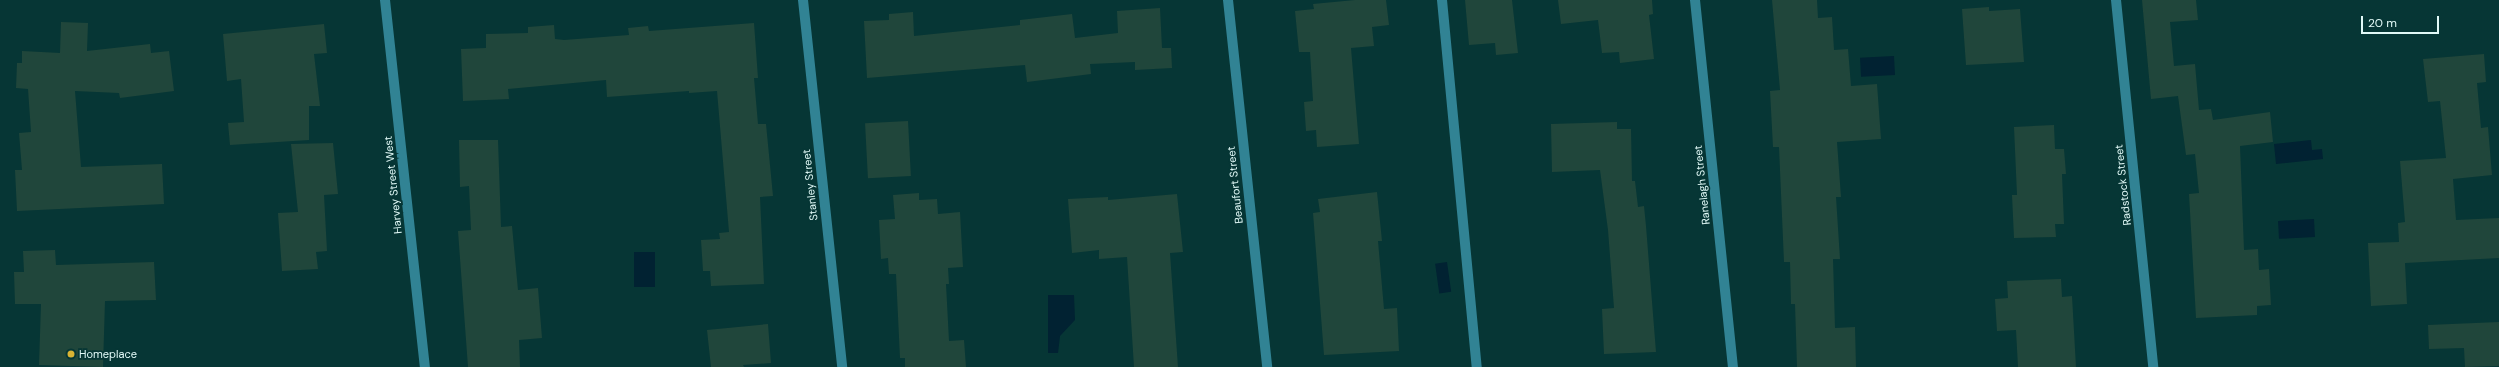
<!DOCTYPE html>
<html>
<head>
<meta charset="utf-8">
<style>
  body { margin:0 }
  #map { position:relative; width:2499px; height:367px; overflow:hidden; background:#063635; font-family:"DM Sans",sans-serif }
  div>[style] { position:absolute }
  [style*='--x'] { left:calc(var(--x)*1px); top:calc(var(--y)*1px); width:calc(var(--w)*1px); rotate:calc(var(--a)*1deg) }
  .water>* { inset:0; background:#012232; transform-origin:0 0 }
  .building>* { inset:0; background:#20463b; transform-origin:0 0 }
  .minor>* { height:10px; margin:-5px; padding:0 5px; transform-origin:5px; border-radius:5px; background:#318394 }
  .dots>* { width:11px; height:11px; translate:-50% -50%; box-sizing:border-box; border:2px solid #063635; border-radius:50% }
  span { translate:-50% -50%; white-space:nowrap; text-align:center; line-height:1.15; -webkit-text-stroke:3.5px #063635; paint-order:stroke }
  .street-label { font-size:11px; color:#e1f9f7 }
  .poi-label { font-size:11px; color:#e1f9f7 }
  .left { translate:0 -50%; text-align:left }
  .scale { position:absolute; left:2361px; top:16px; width:78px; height:18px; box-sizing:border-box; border:2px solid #e1f9f7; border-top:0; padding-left:5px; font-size:12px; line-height:14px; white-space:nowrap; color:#e1f9f7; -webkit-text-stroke:3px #063635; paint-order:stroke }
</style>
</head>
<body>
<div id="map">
  <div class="water">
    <div style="left:1894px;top:56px;width:19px;height:34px;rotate:87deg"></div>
    <div style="clip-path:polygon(2311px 140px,2312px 150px,2322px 149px,2323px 159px,2276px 164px,2274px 144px)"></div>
    <div style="left:2314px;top:219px;width:18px;height:36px;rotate:87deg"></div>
    <div style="left:634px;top:252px;width:21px;height:35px"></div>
    <div style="left:1447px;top:262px;width:30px;height:12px;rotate:82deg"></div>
    <div style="clip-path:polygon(1048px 295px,1074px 295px,1075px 320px,1060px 336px,1058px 353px,1048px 353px)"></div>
  </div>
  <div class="building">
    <div style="clip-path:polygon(1355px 0,1386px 0,1389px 25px,1372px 27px,1374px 46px,1351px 48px,1359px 144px,1317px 147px,1316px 130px,1306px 131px,1304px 102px,1313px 101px,1310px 52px,1299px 52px,1295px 11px,1314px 9px,1313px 4px)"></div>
    <div style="clip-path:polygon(1465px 0,1512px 0,1518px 53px,1496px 55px,1495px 43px,1469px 45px)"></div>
    <div style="clip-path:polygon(1558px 0,1652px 0,1653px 14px,1649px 15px,1654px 59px,1620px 63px,1619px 52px,1602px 53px,1598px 20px,1561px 24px)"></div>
    <div style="clip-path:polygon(1772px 0,1817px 0,1818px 18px,1832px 17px,1834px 50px,1848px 49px,1851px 86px,1877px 84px,1881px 139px,1837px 142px,1841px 197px,1836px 197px,1840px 259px,1833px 259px,1835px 328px,1855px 327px,1856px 367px,1797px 367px,1795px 304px,1791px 304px,1790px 262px,1784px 262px,1779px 147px,1773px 147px,1770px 91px,1780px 90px)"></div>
    <div style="clip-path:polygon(2142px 0,2196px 0,2198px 20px,2170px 22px,2174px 66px,2195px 64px,2199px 110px,2211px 109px,2213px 120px,2270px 112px,2273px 142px,2240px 146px,2244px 250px,2258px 249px,2259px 270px,2269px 269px,2271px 305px,2257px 306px,2257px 315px,2196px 318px,2189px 194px,2199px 193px,2195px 154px,2186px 155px,2178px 96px,2151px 99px)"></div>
    <div style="clip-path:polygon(1989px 7px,1989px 11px,2020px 9px,2024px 62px,1966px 65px,1962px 9px)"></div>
    <div style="clip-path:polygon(1160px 8px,1162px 48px,1171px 48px,1172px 68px,1135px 70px,1135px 62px,1090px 64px,1091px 74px,1027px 82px,1025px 65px,867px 78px,864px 21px,889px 20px,889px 14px,913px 12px,914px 36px,1020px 25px,1020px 20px,1072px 14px,1075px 38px,1118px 33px,1117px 11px)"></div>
    <div style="clip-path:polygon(61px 22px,88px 23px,87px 51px,150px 44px,151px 53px,169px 51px,174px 91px,120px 98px,119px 93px,75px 91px,81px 167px,162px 164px,164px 204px,17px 211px,15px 170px,22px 170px,19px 133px,31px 132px,28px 89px,16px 88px,17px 63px,22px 63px,22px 51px,60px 53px)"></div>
    <div style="clip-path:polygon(754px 23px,758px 78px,754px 78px,758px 124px,766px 124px,773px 196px,760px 197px,764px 284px,711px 286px,710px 271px,703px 271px,701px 240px,720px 239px,719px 233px,729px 232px,717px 91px,689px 93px,689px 91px,607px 97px,606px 80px,508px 89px,509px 99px,463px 101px,461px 49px,486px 48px,486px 34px,528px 33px,528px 27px,554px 25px,555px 39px,564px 40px,629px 35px,628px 28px,648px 26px,649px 31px)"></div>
    <div style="clip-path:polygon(324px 24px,327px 53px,314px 54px,320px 106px,309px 106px,309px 140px,230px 145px,228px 123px,244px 122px,241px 79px,227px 81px,223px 34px)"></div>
    <div style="clip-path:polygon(2484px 54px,2486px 82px,2477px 83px,2481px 128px,2488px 127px,2492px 175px,2453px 179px,2456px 220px,2499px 218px,2499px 258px,2405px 263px,2407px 304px,2371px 306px,2368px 243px,2399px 242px,2398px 223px,2405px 222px,2400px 161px,2446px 158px,2440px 101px,2428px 102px,2423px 59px)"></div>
    <div style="left:908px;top:121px;width:55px;height:43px;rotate:87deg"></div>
    <div style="clip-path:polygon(1617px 122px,1617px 129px,1631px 129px,1632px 181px,1635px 181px,1638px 207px,1644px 206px,1646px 226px,1656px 352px,1604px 354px,1602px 309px,1614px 308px,1608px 230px,1600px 170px,1552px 172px,1551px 124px)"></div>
    <div style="clip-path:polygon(2054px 125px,2055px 149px,2064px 149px,2066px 174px,2062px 174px,2064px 224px,2055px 224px,2056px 237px,2014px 238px,2012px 195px,2017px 195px,2014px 127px)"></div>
    <div style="clip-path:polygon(459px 140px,498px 140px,501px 227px,512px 226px,518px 290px,538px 288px,542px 338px,519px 340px,520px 367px,468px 367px,458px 231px,471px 230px,469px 186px,460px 187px)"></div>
    <div style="clip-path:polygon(333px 143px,338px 194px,324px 195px,327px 251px,316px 252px,318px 269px,282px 271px,278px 213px,298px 212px,291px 144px)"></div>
    <div style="clip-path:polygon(1377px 192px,1382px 241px,1378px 241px,1384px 309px,1397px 308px,1399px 351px,1324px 355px,1313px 213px,1320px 212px,1318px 199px)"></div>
    <div style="clip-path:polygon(919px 193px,919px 200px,937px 199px,938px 214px,960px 212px,963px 267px,948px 268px,949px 284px,946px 284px,949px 341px,964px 340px,966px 367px,905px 367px,905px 358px,900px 358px,896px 274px,889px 274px,888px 258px,881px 259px,879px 220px,895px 219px,893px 195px)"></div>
    <div style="clip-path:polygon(1177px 194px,1183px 252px,1170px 253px,1178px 367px,1134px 367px,1127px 257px,1099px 259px,1099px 250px,1072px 253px,1068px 199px,1108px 197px,1108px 200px)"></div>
    <div style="clip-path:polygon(55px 250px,56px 265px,154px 262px,156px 300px,105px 301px,103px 367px,39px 365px,41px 304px,15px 304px,14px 272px,24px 272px,23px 251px)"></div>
    <div style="clip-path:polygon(2061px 279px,2062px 297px,2072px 296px,2076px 367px,2018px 367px,2016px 330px,1997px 331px,1995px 299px,2008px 298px,2007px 281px)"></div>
    <div style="clip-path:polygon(2499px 322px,2499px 366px,2465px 367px,2464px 348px,2429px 349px,2428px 325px)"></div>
    <div style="clip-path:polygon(768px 324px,771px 363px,743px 365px,744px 367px,711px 367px,707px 330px)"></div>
  </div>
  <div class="minor">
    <div style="--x:385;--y:0;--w:369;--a:83.8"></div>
    <div style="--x:803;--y:0;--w:369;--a:83.9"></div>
    <div style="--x:1228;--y:0;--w:369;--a:83.9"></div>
    <div style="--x:1442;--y:0;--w:369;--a:84.6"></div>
    <div style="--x:1695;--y:0;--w:369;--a:84.1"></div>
    <div style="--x:2116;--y:0;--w:369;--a:84.2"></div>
  </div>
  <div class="dots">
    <div style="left:71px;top:354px;background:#d9b334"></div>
  </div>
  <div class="street-label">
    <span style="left:393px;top:185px;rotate:-96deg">Harvey Street West</span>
    <span style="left:810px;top:185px;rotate:-96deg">Stanley Street</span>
    <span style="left:1235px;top:185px;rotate:-96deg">Beaufort Street</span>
    <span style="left:1702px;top:185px;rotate:-96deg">Ranelagh Street</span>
    <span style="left:2123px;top:185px;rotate:-96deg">Radstock Street</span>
  </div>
  <div class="poi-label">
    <span class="left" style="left:79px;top:354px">Homeplace</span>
  </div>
  <div class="scale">20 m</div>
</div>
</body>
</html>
